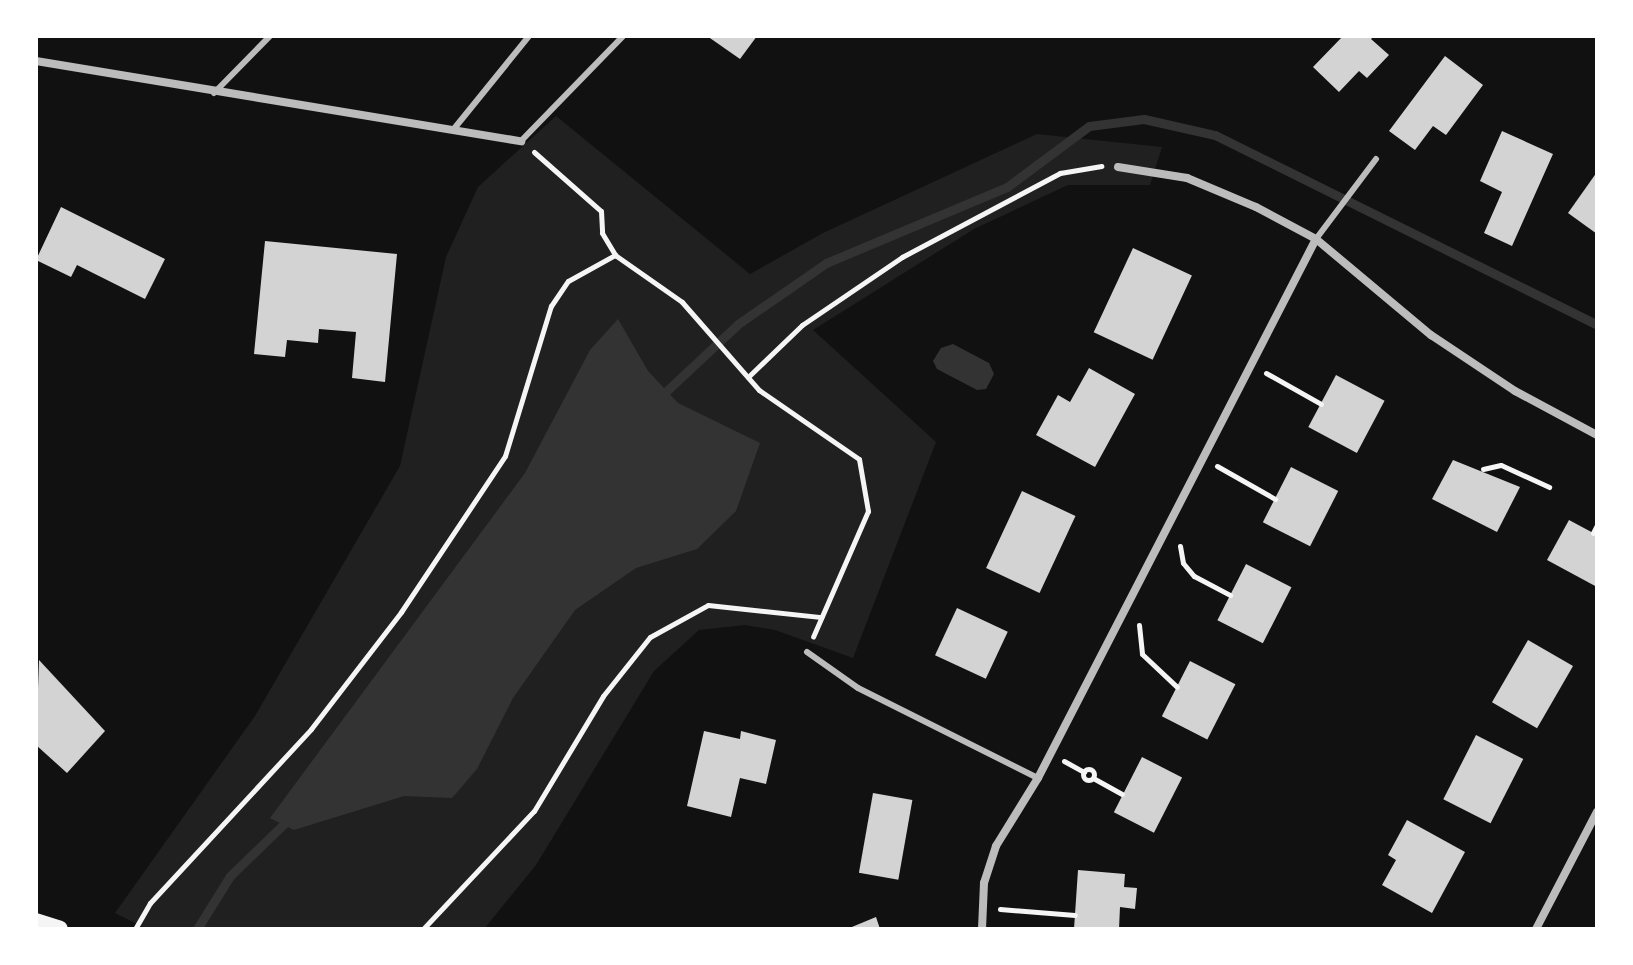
<!DOCTYPE html>
<html>
<head>
<meta charset="utf-8">
<style>
  body { margin:0 }
  #map { position:relative; width:1633px; height:965px; overflow:hidden; background:#111; font-family:Lato,sans-serif }
  div>[style] { position:absolute }
  [style*='--x'] { left:calc(var(--x)*1px); top:calc(var(--y)*1px); width:calc(var(--w)*1px); rotate:calc(var(--a)*1deg) }
  .green>* { inset:0; background:#202020 }
  .water>* { inset:0; background:#333 }
  .stream>* { height:9px; margin:-4.5px; padding:0 4.5px; transform-origin:4.5px; border-radius:4.5px; background:#333 }
  .building>* { inset:0; background:#d3d3d3; transform-origin:0 0 }
  .path>* { height:5px; margin:-2.5px; padding:0 2.5px; transform-origin:2.5px; border-radius:2.5px; background:#f5f5f5 }
  .path>.ring { margin:-2.5px; padding:0; box-sizing:content-box; background:none; border:5px solid #f5f5f5; border-radius:50% }
  .service>* { height:6px; margin:-3px; padding:0 3px; transform-origin:3px; border-radius:3px; background:#bcbcbc }
  .minor>* { height:8px; margin:-4px; padding:0 4px; transform-origin:4px; border-radius:4px; background:#bcbcbc }
  .secondary>* { height:16px; margin:-8px; padding:0 8px; transform-origin:8px; border-radius:8px; background:#f5f5f5 }
  span { translate:-50% -50%; white-space:nowrap; text-align:center; line-height:1.15; -webkit-text-stroke:6px #fff; paint-order:stroke }
  .frame { position:absolute; inset:0; border:38px solid #fff; pointer-events:none }
</style>
</head>
<body>
<div id="map">
  <div class="green">
    <div style="clip-path:polygon(556px 116px,750px 274px,823px 233px,1037px 134px,1162px 147px,1150px 185px,1068px 185px,974px 229px,813px 330px,936px 442px,853px 658px,775px 630px,745px 625px,699px 630px,654px 671px,536px 865px,484px 929px,147px 929px,115px 913px,255px 716px,400px 466px,446px 257px,478px 187px)"></div>
  </div>
  <div class="water">
    <div style="clip-path:polygon(618px 319px,648px 371px,678px 403px,760px 443px,736px 511px,697px 549px,636px 568px,575px 610px,513px 698px,477px 769px,452px 798px,404px 796px,294px 830px,270px 818px,525px 473px,590px 350px)"></div>
    <div style="clip-path:polygon(953px 344px,989px 363px,994px 374px,986px 389px,977px 390px,937px 369px,933px 361px,941px 348px)"></div>
  </div>
  <div class="stream">
    <div style="--x:659;--y:398;--w:108;--a:-43.1"></div>
    <div style="--x:738;--y:324;--w:107;--a:-34.7"></div>
    <div style="--x:826;--y:263;--w:196;--a:-22.8"></div>
    <div style="--x:1007;--y:187;--w:102;--a:-36.6"></div>
    <div style="--x:1089;--y:126;--w:55;--a:-7.3"></div>
    <div style="--x:1144;--y:119;--w:73;--a:12.7"></div>
    <div style="--x:1215;--y:135;--w:427;--a:26.4"></div>
    <div style="--x:197;--y:929;--w:62;--a:-58.1"></div>
    <div style="--x:230;--y:876;--w:86;--a:-44.1"></div>
  </div>
  <div class="building">
    <div style="clip-path:polygon(707px 36px,757px 36px,740px 59px)"></div>
    <div style="clip-path:polygon(1343px 36px,1374px 36px,1371px 39px,1389px 55px,1367px 78px,1359px 71px,1339px 92px,1313px 67px)"></div>
    <div style="clip-path:polygon(1445px 56px,1483px 85px,1446px 135px,1433px 126px,1415px 150px,1389px 131px)"></div>
    <div style="clip-path:polygon(1502px 131px,1553px 154px,1512px 246px,1484px 233px,1502px 192px,1480px 181px)"></div>
    <div style="clip-path:polygon(1597px 172px,1597px 234px,1568px 213px)"></div>
    <div style="clip-path:polygon(61px 207px,165px 259px,145px 299px,77px 265px,71px 277px,36px 260px)"></div>
    <div style="clip-path:polygon(265px 241px,397px 254px,385px 382px,352px 378px,356px 332px,319px 329px,318px 343px,287px 340px,285px 357px,254px 354px)"></div>
    <div style="left:1133px;top:248px;width:65px;height:93px;rotate:25deg"></div>
    <div style="clip-path:polygon(1089px 368px,1135px 394px,1095px 467px,1036px 435px,1058px 395px,1070px 402px)"></div>
    <div style="left:1336px;top:375px;width:55px;height:59px;rotate:28deg"></div>
    <div style="clip-path:polygon(1453px 460px,1520px 487px,1497px 532px,1432px 499px)"></div>
    <div style="left:1291px;top:467px;width:53px;height:62px;rotate:27deg"></div>
    <div style="left:1022px;top:491px;width:59px;height:85px;rotate:25deg"></div>
    <div style="clip-path:polygon(1569px 520px,1597px 535px,1597px 587px,1547px 560px)"></div>
    <div style="left:1246px;top:564px;width:51px;height:63px;rotate:27deg"></div>
    <div style="left:957px;top:608px;width:56px;height:52px;rotate:25deg"></div>
    <div style="left:1528px;top:640px;width:52px;height:72px;rotate:30deg"></div>
    <div style="clip-path:polygon(39px 660px,105px 731px,67px 773px,36px 745px)"></div>
    <div style="left:1190px;top:661px;width:51px;height:62px;rotate:27deg"></div>
    <div style="clip-path:polygon(704px 731px,740px 739px,741px 731px,776px 740px,766px 784px,740px 778px,731px 817px,687px 806px)"></div>
    <div style="left:1476px;top:735px;width:53px;height:72px;rotate:27deg"></div>
    <div style="left:1142px;top:757px;width:45px;height:62px;rotate:27deg"></div>
    <div style="left:873px;top:793px;width:40px;height:81px;rotate:10deg"></div>
    <div style="clip-path:polygon(1407px 820px,1465px 852px,1432px 913px,1382px 885px,1396px 860px,1388px 855px)"></div>
    <div style="clip-path:polygon(1078px 870px,1125px 874px,1124px 887px,1137px 888px,1135px 909px,1120px 907px,1119px 929px,1074px 929px)"></div>
    <div style="clip-path:polygon(876px 917px,880px 929px,847px 929px)"></div>
  </div>
  <div class="path">
    <div style="--x:534;--y:152;--w:89;--a:41.4"></div>
    <div style="--x:601;--y:211;--w:22;--a:87"></div>
    <div style="--x:602;--y:233;--w:26;--a:59"></div>
    <div style="--x:615;--y:255;--w:82;--a:35"></div>
    <div style="--x:682;--y:302;--w:117;--a:48.8"></div>
    <div style="--x:759;--y:390;--w:121;--a:34.6"></div>
    <div style="--x:859;--y:459;--w:53;--a:80.2"></div>
    <div style="--x:868;--y:511;--w:137;--a:113.6"></div>
    <div style="--x:1266;--y:373;--w:63;--a:29.4"></div>
    <div style="--x:748;--y:377;--w:75;--a:-43.9"></div>
    <div style="--x:802;--y:325;--w:121;--a:-34.2"></div>
    <div style="--x:902;--y:257;--w:179;--a:-28"></div>
    <div style="--x:1060;--y:173;--w:42;--a:-9.7"></div>
    <div style="--x:1217;--y:466;--w:67;--a:29.6"></div>
    <div style="--x:1483;--y:469;--w:18;--a:-13"></div>
    <div style="--x:1501;--y:465;--w:53;--a:24.6"></div>
    <div style="--x:1593;--y:533;--w:9;--a:-63"></div>
    <div style="--x:1180;--y:546;--w:17;--a:80"></div>
    <div style="--x:1183;--y:563;--w:17;--a:50"></div>
    <div style="--x:1194;--y:576;--w:41;--a:27.8"></div>
    <div style="--x:1139;--y:625;--w:29;--a:84"></div>
    <div style="--x:1142;--y:654;--w:48;--a:43.3"></div>
    <div style="--x:1064;--y:761;--w:23;--a:29"></div>
    <div class="ring" style="left:1083.5px;top:769.5px;width:6px;height:6px"></div>
    <div style="--x:1093;--y:778;--w:33;--a:29"></div>
    <div style="--x:1000;--y:909;--w:75;--a:4.6"></div>
    <div style="--x:135;--y:929;--w:30;--a:-60"></div>
    <div style="--x:150;--y:903;--w:237;--a:-47.2"></div>
    <div style="--x:311;--y:729;--w:148;--a:-52.4"></div>
    <div style="--x:401;--y:612;--w:187;--a:-56.3"></div>
    <div style="--x:505;--y:456;--w:157;--a:-73"></div>
    <div style="--x:551;--y:306;--w:30;--a:-56"></div>
    <div style="--x:568;--y:281;--w:54;--a:-29"></div>
    <div style="--x:423;--y:929;--w:162;--a:-46.8"></div>
    <div style="--x:534;--y:811;--w:134;--a:-59"></div>
    <div style="--x:603;--y:696;--w:75;--a:-51.5"></div>
    <div style="--x:650;--y:637;--w:66;--a:-28.9"></div>
    <div style="--x:708;--y:605;--w:114;--a:6.1"></div>
  </div>
  <div class="service">
    <div style="--x:214;--y:93;--w:80;--a:-45.5"></div>
    <div style="--x:453;--y:130;--w:121;--a:-51"></div>
    <div style="--x:521;--y:141;--w:146;--a:-45.8"></div>
    <div style="--x:1316;--y:239;--w:100;--a:-53.1"></div>
    <div style="--x:807;--y:652;--w:62;--a:35.2"></div>
    <div style="--x:858;--y:688;--w:201;--a:26.6"></div>
  </div>
  <div class="minor">
    <div style="--x:36;--y:61;--w:492;--a:9.4"></div>
    <div style="--x:1118;--y:167;--w:70;--a:9.1"></div>
    <div style="--x:1187;--y:178;--w:75;--a:22.8"></div>
    <div style="--x:1256;--y:207;--w:68;--a:28.1"></div>
    <div style="--x:1316;--y:239;--w:150;--a:39.9"></div>
    <div style="--x:1431;--y:335;--w:101;--a:33.7"></div>
    <div style="--x:1515;--y:391;--w:93;--a:28.2"></div>
    <div style="--x:982;--y:929;--w:46;--a:-87.5"></div>
    <div style="--x:984;--y:883;--w:39;--a:-72"></div>
    <div style="--x:996;--y:846;--w:80;--a:-58.3"></div>
    <div style="--x:1038;--y:778;--w:606;--a:-62.72"></div>
    <div style="--x:1536;--y:929;--w:132;--a:-62.5"></div>
  </div>
  <div class="secondary">
    <div style="--x:36;--y:921;--w:25;--a:18"></div>
  </div>
  <div class="frame"></div>
</div>
</body>
</html>
